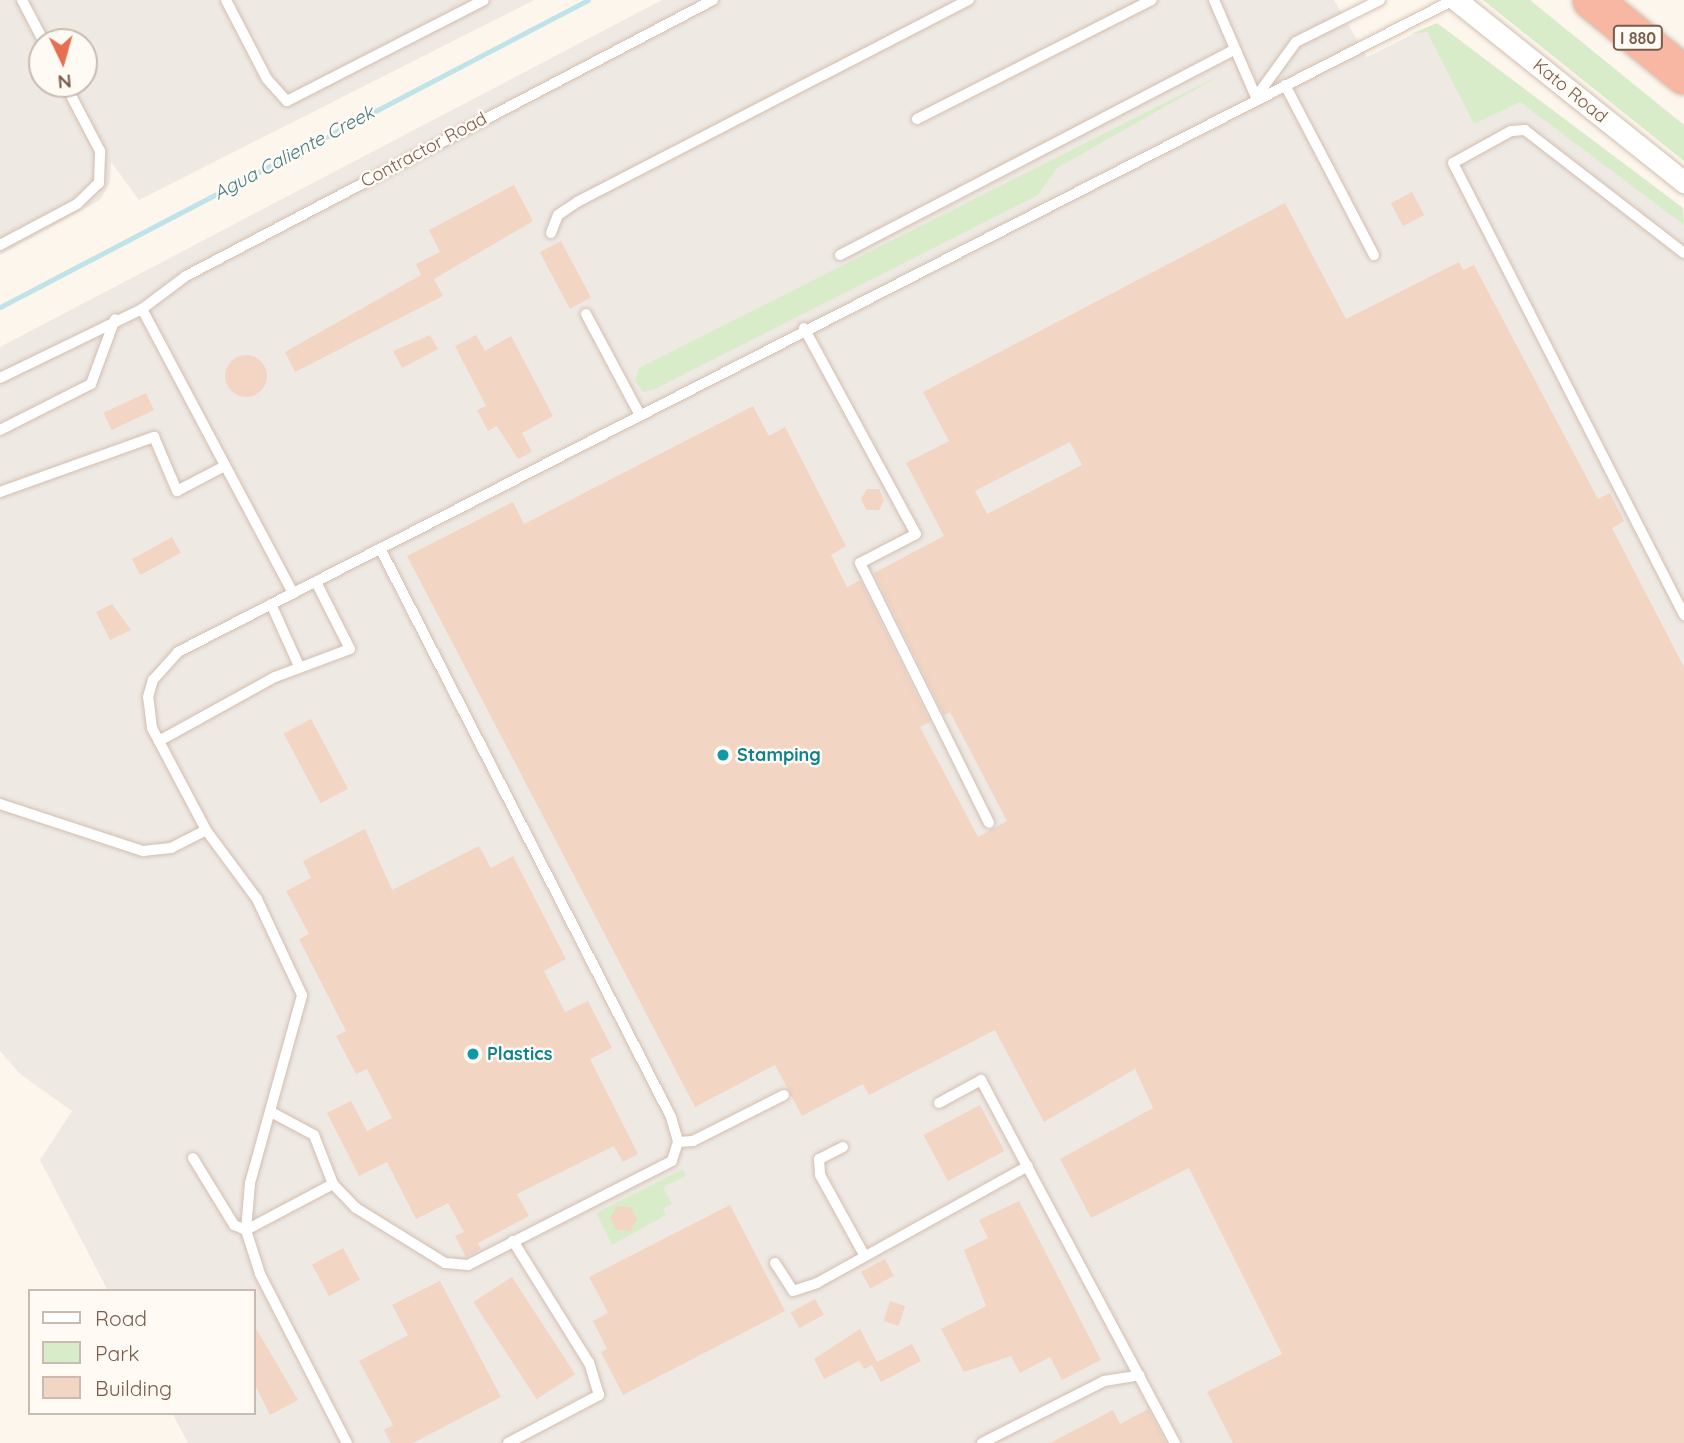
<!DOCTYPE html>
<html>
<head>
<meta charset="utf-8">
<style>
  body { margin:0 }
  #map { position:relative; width:1684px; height:1443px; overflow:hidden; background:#fdf6ec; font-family:Quicksand,sans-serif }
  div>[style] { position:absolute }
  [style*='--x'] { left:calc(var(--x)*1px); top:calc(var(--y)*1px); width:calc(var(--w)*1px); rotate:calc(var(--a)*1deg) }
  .industrial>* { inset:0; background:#efe9e4 }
  .green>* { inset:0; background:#d8ecc9 }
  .stream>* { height:5px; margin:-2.5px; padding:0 2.5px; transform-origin:2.5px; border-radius:2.5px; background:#bfe3e8 }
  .building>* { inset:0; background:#f3d5c3; transform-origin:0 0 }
  .round { border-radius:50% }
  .roads { filter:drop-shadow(0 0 2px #d1beb0) drop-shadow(0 0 2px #d1beb0) }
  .service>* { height:10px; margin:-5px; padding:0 5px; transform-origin:5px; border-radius:5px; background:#fff }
  .minor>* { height:21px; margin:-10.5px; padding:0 10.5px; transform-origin:10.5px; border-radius:10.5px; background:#fff }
  .motorway>* { height:38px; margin:-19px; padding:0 19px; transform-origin:19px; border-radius:19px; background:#f7b7a3 }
  .dots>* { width:19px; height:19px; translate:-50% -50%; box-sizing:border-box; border:4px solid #fffaf3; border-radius:50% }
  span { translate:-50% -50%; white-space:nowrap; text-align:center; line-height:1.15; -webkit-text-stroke:5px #fffaf3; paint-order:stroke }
  .shield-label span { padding:2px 5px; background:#fffaf3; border:2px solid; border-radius:5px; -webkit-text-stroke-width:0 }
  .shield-label { font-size:16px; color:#7a5c4d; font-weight:700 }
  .street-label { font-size:18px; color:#7a5c4d }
  .culture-label { font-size:18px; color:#0d838f; font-weight:700 }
  .left { translate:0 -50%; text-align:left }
  .water-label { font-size:19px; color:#437c86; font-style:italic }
  .legend { position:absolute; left:28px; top:1289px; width:228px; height:126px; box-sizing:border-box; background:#fffaf3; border:2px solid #cabbb1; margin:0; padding:9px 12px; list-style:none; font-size:21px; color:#7a5c4d }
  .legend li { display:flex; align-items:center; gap:14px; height:35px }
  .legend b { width:35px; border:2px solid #cabbb1 }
  .north { position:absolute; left:28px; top:28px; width:70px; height:70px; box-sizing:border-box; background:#fffaf3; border:2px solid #cabbb1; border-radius:50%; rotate:175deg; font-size:19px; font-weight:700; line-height:28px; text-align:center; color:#7a5c4d }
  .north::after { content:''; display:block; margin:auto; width:24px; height:32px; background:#e76f51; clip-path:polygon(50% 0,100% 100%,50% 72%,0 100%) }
</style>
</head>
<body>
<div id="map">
  <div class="industrial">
    <div style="clip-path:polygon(evenodd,0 0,534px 0,139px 200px,111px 162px,110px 183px,100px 200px,0 255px,0 0,42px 42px,84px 42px,84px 84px,42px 84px,42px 42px)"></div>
    <div style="clip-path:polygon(662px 0,1334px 0,1367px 57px,1427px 27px,1684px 224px,1684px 1443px,188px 1443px,172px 1413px,254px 1413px,254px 1291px,108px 1291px,40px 1160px,72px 1111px,20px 1074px,0 1051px,0 347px)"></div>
  </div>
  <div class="green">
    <div style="clip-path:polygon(1483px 0,1530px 0,1684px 125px,1684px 161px)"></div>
    <div style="clip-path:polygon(1437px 23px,1683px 208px,1684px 225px,1520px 102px,1474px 124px,1427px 32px,1411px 34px)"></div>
    <div style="clip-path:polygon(1226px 72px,1057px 168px,1038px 195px,655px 389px,643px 392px,635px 381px,639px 368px)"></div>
    <div style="clip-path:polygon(683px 1169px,686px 1176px,663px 1187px,672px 1204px,663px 1209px,666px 1215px,612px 1245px,596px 1213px)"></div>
  </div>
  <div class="stream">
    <div style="--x:0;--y:307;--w:663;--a:-27.57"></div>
  </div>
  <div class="building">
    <div style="clip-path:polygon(514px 185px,533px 221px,434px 279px,443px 296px,295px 372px,285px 352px,421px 275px,416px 264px,440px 252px,429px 230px)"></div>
    <div style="left:1412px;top:192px;width:26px;height:24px;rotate:62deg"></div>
    <div style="clip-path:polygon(evenodd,1285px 203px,1346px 319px,1459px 262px,1463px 270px,1474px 265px,1598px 499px,1610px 493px,1624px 521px,1612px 528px,1684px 667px,1684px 1443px,1233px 1443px,1207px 1392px,1282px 1354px,1189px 1168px,1091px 1218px,1060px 1159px,1153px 1108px,1135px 1069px,1044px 1122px,995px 1030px,869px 1095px,863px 1084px,802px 1116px,775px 1065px,695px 1107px,407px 556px,513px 502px,524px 524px,753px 406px,769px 436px,785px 427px,846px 546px,831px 555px,847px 587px,860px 580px,930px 722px,920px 727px,978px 837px,1007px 821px,950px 712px,944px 715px,874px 573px,944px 536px,906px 463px,949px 441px,923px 392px,1285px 203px,1070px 442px,1082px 465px,987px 514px,975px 491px,1070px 442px)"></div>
    <div style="left:561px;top:241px;width:64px;height:24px;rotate:62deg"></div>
    <div style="clip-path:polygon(430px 335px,438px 349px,402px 368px,393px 351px)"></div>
    <div style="clip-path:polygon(476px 335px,485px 351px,511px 336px,553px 416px,522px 433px,532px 452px,518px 459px,497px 426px,488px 431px,477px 410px,486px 406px,455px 346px)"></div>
    <div class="round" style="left:225px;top:355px;width:42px;height:42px"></div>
    <div style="left:146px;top:393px;width:19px;height:47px;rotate:65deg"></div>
    <div style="clip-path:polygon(867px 489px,879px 489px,884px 501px,879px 510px,866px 510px,861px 499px)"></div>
    <div style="left:172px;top:537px;width:18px;height:46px;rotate:61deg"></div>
    <div style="clip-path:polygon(112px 604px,131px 630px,110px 640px,96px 612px)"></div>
    <div style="left:311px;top:719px;width:79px;height:31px;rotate:62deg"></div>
    <div style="clip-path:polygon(365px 829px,392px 890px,479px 846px,491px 868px,513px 856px,566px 959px,544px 971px,565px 1012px,588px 1001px,612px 1048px,590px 1059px,638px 1154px,623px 1162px,614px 1146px,517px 1194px,529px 1216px,478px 1243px,481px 1249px,466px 1257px,455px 1236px,464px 1232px,448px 1203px,416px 1219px,387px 1162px,359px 1176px,327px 1113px,351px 1101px,367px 1131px,392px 1118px,367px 1069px,356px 1074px,336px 1036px,346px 1031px,299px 939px,309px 934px,286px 891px,311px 878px,303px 861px)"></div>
    <div style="left:980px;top:1105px;width:52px;height:64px;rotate:62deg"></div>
    <div style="clip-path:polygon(1019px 1201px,1101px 1360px,1062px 1380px,1050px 1357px,1020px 1373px,1011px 1356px,964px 1372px,941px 1329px,986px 1306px,964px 1250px,988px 1238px,979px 1220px)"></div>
    <div style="clip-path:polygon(730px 1205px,785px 1311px,623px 1395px,601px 1352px,607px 1349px,593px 1321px,608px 1313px,589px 1277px)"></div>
    <div style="clip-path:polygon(617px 1206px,631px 1207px,637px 1219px,630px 1231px,616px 1230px,610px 1218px)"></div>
    <div style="left:343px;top:1248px;width:36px;height:35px;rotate:62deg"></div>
    <div style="left:885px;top:1259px;width:19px;height:27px;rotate:62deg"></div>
    <div style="left:512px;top:1277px;width:116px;height:46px;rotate:57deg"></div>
    <div style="clip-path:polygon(440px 1281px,501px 1397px,413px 1443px,391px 1443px,384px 1430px,393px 1425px,359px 1361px,408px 1335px,392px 1305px)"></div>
    <div style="left:815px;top:1299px;width:18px;height:28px;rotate:61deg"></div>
    <div style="left:890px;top:1301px;width:16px;height:21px;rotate:18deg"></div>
    <div style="clip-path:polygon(254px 1325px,298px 1400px,270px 1415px,254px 1383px)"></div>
    <div style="clip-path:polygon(860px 1329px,877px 1362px,912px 1344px,921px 1361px,881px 1382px,872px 1365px,864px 1369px,859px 1361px,824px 1379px,814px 1359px)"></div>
    <div style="clip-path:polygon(1148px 1409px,1166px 1443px,1050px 1443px,1113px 1410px,1120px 1424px)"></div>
  </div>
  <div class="roads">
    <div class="service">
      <div style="--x:22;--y:0;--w:47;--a:62.4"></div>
      <div style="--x:226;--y:0;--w:89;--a:62.6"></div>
      <div style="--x:267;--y:79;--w:30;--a:48"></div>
      <div style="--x:287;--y:101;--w:221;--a:-27.1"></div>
      <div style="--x:1214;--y:0;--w:106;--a:66.6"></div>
      <div style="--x:1285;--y:85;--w:192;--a:62.4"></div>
      <div style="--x:1256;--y:97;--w:68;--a:-54"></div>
      <div style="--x:1296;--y:42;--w:94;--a:-26.6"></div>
      <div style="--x:917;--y:119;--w:263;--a:-26.9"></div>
      <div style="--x:551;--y:233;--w:19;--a:-69"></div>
      <div style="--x:558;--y:215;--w:23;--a:-34"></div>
      <div style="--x:577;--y:202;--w:441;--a:-27.3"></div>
      <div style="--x:0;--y:245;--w:87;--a:-28"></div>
      <div style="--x:77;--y:204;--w:30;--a:-44"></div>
      <div style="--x:99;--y:183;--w:32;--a:-88"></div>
      <div style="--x:100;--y:151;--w:76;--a:-117.6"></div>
      <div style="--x:1684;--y:253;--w:201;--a:-142.3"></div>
      <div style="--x:1525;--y:130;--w:14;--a:176"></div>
      <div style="--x:1511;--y:131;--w:66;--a:151.1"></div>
      <div style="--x:1453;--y:163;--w:508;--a:62.93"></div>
      <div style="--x:840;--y:255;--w:445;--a:-27.5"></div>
      <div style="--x:142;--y:309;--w:55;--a:-36.9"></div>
      <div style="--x:186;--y:276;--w:595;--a:-27.64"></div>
      <div style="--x:142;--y:309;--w:322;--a:62"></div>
      <div style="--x:586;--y:314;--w:115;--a:61.9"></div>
      <div style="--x:804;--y:328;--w:234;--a:61.5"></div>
      <div style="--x:916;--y:534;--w:63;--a:152.6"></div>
      <div style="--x:860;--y:563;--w:290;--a:63.6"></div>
      <div style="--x:0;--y:378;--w:158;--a:-25.9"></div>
      <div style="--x:0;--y:430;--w:102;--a:-26.8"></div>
      <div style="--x:91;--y:384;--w:69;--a:-69.7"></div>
      <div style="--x:0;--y:492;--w:164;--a:-19.7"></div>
      <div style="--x:154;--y:437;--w:59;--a:66.9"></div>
      <div style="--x:177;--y:491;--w:52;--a:-27.6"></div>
      <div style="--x:381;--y:550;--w:637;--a:62.91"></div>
      <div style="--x:671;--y:1117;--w:26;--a:74"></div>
      <div style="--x:271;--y:604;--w:68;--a:65.7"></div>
      <div style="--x:159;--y:741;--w:132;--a:-28.9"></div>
      <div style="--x:275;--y:677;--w:80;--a:-20.5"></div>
      <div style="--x:350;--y:649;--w:75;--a:-116.9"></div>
      <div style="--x:0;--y:804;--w:151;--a:18.2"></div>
      <div style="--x:143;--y:851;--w:28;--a:-6"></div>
      <div style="--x:171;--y:848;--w:39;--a:-27"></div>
      <div style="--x:784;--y:1095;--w:102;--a:153.2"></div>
      <div style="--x:693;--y:1141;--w:15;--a:176"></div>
      <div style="--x:678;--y:1142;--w:20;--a:108"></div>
      <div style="--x:672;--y:1161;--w:229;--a:153"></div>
      <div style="--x:468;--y:1265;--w:23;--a:-175"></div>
      <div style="--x:445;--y:1263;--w:105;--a:-148.3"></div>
      <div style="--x:356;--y:1208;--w:33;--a:-134"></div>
      <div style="--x:333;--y:1184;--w:98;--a:152.1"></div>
      <div style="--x:246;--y:1230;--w:47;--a:-85.1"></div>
      <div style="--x:250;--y:1183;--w:195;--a:-74.5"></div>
      <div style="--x:302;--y:995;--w:106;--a:-115.1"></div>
      <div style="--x:257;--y:899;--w:86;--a:-126.5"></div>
      <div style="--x:206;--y:830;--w:115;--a:-117.9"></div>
      <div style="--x:152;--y:728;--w:31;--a:-97"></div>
      <div style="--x:148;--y:697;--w:18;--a:-74"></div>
      <div style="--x:153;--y:680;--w:38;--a:-48"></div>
      <div style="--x:178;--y:652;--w:1432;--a:-27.08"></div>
      <div style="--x:939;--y:1103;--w:48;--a:-28.7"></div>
      <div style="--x:981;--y:1080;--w:412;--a:61.9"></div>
      <div style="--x:271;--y:1112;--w:49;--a:28.1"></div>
      <div style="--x:314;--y:1135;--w:53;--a:68.8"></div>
      <div style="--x:843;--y:1147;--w:27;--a:153"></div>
      <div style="--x:819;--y:1159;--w:16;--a:86"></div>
      <div style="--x:820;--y:1175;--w:89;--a:61.1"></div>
      <div style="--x:193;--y:1158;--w:79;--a:58.5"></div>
      <div style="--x:234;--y:1225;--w:13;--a:23"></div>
      <div style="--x:246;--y:1230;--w:46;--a:72.3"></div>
      <div style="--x:260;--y:1274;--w:190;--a:62.8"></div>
      <div style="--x:775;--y:1263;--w:33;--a:57"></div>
      <div style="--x:793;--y:1291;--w:25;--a:-18"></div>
      <div style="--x:817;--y:1283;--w:241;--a:-29"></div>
      <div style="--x:508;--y:1443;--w:103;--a:-27.8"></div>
      <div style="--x:599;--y:1395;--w:34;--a:-107"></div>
      <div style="--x:589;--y:1363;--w:144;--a:-121.9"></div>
      <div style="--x:982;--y:1443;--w:137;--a:-26.9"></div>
      <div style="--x:1104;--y:1381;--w:36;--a:-9"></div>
    </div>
    <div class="minor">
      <div style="--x:1456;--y:0;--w:292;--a:38.6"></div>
    </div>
    <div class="motorway">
      <div style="--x:1592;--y:0;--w:119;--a:39.2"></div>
    </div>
  </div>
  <div class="dots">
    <div style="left:723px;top:755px;background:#0f9aa8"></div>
    <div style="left:473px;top:1054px;background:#0f9aa8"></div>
  </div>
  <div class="shield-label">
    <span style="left:1638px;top:38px">I 880</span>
  </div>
  <div class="street-label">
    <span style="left:1570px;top:91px;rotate:39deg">Kato Road</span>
    <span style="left:424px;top:150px;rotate:-28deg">Contractor Road</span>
  </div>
  <div class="culture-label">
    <span class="left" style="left:737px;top:755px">Stamping</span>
    <span class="left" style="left:487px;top:1054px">Plastics</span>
  </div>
  <div class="water-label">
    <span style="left:294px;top:153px;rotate:-28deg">Agua Caliente Creek</span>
  </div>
  <ul class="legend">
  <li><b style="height:9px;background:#fff"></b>Road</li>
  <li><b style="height:19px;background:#d8ecc9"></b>Park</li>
  <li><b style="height:19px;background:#f3d5c3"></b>Building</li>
  </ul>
  <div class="north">N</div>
</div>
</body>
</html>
